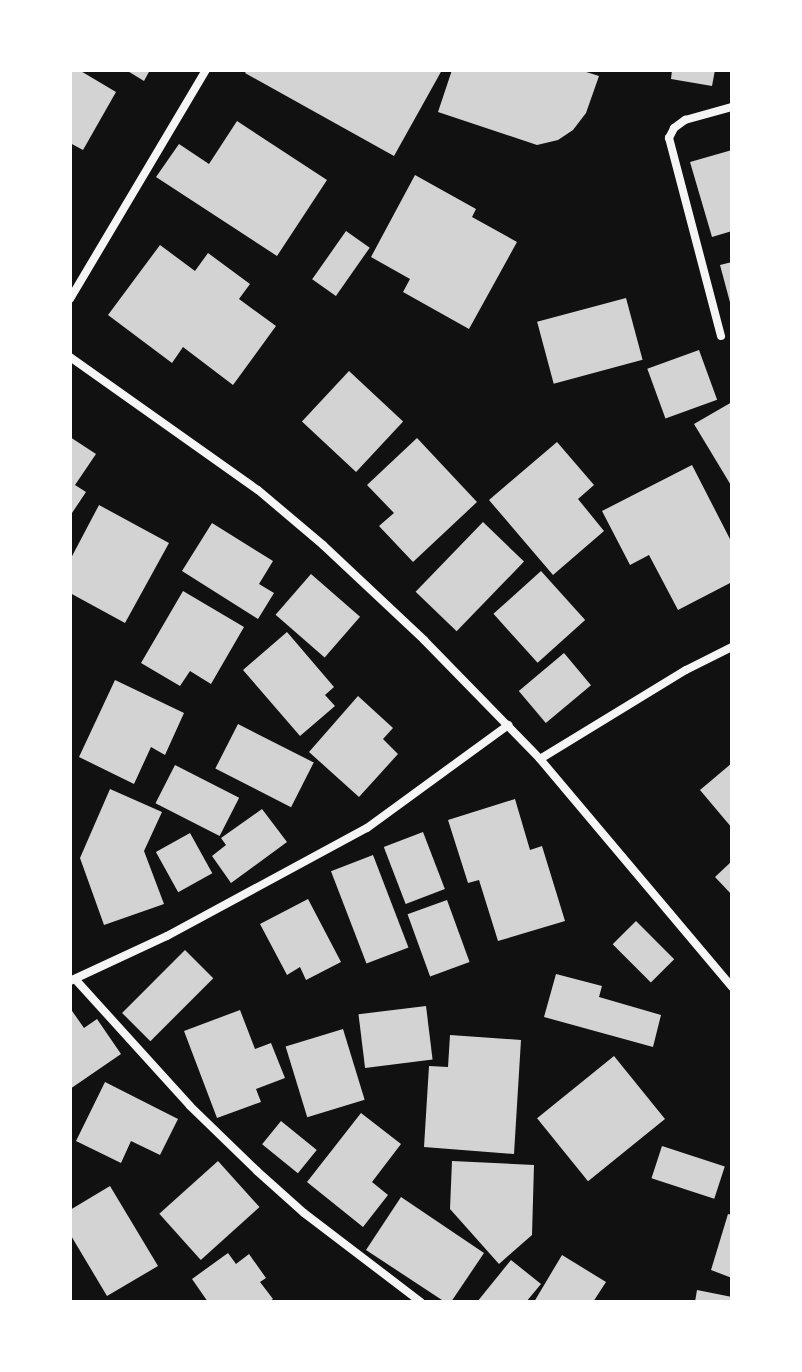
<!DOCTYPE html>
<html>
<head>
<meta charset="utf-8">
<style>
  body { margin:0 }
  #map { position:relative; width:802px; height:1372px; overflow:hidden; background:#111; font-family:"IBM Plex Sans",sans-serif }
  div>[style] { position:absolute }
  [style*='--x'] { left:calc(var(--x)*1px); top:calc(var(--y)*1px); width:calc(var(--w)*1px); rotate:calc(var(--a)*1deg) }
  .building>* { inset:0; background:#d3d3d3; transform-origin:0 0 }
  .minor>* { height:8px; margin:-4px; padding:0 4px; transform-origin:4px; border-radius:4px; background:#f5f5f5 }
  span { translate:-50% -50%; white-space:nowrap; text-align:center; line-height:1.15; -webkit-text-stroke:8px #fff; paint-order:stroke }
  .frame { position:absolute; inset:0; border:72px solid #fff; pointer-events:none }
</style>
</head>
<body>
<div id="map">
  <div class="building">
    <div style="clip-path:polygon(70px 70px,79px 70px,116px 92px,83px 150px,70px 143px)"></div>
    <div style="clip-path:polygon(126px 70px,150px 70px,144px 81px)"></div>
    <div style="clip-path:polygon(247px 70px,442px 70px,394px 156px,245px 73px)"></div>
    <div style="clip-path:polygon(452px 70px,580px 70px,599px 76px,586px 113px,573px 130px,558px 140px,537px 145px,438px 112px)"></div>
    <div style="clip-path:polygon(672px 70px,715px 70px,712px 86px,671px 79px)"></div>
    <div style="clip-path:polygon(237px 121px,327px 180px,277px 256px,156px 177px,179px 144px,209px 164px)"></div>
    <div style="clip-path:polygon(732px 150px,732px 231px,712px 237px,690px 162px)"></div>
    <div style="clip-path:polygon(415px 175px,476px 209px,472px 217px,517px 242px,469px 329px,403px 292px,410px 279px,371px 257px)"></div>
    <div style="left:346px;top:231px;width:29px;height:59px;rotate:35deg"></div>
    <div style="clip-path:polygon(160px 245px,195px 271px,208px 253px,250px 284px,239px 299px,276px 326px,233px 385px,183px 347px,172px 363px,108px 315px)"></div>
    <div style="clip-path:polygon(732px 262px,732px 305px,731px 306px,720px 265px)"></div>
    <div style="left:626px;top:298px;width:64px;height:92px;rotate:75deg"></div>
    <div style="left:699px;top:350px;width:53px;height:55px;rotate:70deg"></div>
    <div style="left:349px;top:371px;width:74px;height:69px;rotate:43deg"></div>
    <div style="clip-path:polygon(732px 402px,732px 487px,694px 424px)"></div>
    <div style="clip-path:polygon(70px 437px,96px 454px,75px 485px,86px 492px,70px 516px)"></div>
    <div style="clip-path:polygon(417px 438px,477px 502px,413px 562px,379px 526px,394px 513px,367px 485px)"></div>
    <div style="clip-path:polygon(557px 442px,594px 485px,578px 499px,604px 531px,553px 575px,489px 500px)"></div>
    <div style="clip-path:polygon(692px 465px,732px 543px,732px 582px,678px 610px,649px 555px,630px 565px,602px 511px)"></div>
    <div style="clip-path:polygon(99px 505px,169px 543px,125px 623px,70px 593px,70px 560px)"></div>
    <div style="left:483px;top:522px;width:57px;height:97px;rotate:44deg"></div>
    <div style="clip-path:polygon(212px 523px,273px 561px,259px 584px,274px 593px,258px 619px,182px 571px)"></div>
    <div style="left:541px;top:571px;width:66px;height:64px;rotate:48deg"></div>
    <div style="left:311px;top:574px;width:65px;height:54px;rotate:41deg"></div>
    <div style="clip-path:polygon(183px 591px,244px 627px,211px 684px,190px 671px,180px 686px,141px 663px)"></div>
    <div style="clip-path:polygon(287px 632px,334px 687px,325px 695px,335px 706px,300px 736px,243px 670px)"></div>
    <div style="left:564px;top:653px;width:42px;height:59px;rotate:50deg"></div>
    <div style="clip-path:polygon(115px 680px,184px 713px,165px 755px,151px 747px,134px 784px,79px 757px)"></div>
    <div style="clip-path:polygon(358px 696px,393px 728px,383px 739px,398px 754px,359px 797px,309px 752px)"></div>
    <div style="left:238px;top:724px;width:85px;height:50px;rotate:27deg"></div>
    <div style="clip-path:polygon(732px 763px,732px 828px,700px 790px)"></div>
    <div style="left:175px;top:765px;width:72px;height:43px;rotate:27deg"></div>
    <div style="clip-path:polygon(110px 789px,162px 812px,144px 851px,164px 904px,104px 925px,80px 858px)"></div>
    <div style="clip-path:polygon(515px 799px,530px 850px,542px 846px,565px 921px,498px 941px,479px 880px,468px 883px,448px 820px)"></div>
    <div style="clip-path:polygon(262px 809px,287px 842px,231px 883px,212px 856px,226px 845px,221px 838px)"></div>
    <div style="left:423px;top:832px;width:61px;height:42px;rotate:69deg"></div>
    <div style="left:190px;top:833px;width:46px;height:39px;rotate:61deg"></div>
    <div style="left:373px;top:855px;width:99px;height:45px;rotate:69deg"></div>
    <div style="clip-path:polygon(732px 861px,732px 895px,715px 877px)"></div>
    <div style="clip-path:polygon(308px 899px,341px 962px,306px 980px,300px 967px,287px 975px,260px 924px)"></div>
    <div style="left:447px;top:900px;width:66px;height:42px;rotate:70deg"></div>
    <div style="left:636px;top:921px;width:54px;height:33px;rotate:45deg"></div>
    <div style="left:185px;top:950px;width:40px;height:89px;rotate:45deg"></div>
    <div style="clip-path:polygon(556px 974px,602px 986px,599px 997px,661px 1015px,653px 1047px,544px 1017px)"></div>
    <div style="left:426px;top:1006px;width:54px;height:68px;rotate:83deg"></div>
    <div style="clip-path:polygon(70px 1008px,84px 1028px,97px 1019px,121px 1054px,70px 1089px)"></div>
    <div style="clip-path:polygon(240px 1010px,255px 1049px,271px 1043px,285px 1078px,256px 1089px,261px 1102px,217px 1118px,184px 1031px)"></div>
    <div style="left:343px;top:1029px;width:74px;height:60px;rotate:73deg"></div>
    <div style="clip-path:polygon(450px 1035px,521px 1040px,514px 1154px,424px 1147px,429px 1066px,448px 1067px)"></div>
    <div style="left:614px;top:1056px;width:81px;height:99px;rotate:51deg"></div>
    <div style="clip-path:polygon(105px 1082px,178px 1119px,160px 1155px,131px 1141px,121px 1163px,76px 1141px)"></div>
    <div style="clip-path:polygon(361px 1113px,401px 1144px,372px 1182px,388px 1195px,363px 1227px,307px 1182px)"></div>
    <div style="left:281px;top:1121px;width:46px;height:30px;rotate:39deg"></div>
    <div style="left:662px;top:1146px;width:66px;height:34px;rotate:18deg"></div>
    <div style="left:218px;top:1161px;width:62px;height:79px;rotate:48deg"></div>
    <div style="clip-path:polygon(452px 1161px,534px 1165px,532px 1235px,499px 1264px,450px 1209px)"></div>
    <div style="clip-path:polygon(110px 1186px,158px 1266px,107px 1296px,70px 1234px,70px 1210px)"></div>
    <div style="clip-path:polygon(401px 1197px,484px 1253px,451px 1302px,445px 1302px,366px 1250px)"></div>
    <div style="clip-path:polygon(728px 1214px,732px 1215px,732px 1278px,711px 1270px)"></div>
    <div style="clip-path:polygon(228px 1253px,236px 1264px,249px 1254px,266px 1278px,260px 1282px,273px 1299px,268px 1302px,208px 1302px,192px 1279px)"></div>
    <div style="clip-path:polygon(562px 1255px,606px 1282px,593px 1302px,534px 1302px)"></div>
    <div style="clip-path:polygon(511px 1260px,541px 1284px,526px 1302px,477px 1302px)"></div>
    <div style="clip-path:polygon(697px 1290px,732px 1297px,732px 1302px,695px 1302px)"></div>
  </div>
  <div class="minor">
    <div style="--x:70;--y:299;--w:266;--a:-59.3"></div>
    <div style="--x:721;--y:336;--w:205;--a:-104.7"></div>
    <div style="--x:669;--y:138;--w:11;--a:-63"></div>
    <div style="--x:674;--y:128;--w:14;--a:-36"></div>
    <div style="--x:685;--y:120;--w:49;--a:-15.5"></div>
    <div style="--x:70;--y:357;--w:230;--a:35.3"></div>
    <div style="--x:258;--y:490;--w:85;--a:40.2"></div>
    <div style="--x:323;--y:545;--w:139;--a:43.2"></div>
    <div style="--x:424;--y:640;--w:166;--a:45.7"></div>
    <div style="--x:540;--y:759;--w:298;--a:49.9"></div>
    <div style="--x:540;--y:759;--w:171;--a:-31.4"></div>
    <div style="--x:686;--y:670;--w:51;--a:-26.6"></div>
    <div style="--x:75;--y:979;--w:171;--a:47.8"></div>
    <div style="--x:190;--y:1106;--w:93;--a:44.1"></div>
    <div style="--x:257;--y:1171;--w:63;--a:41.8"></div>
    <div style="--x:304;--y:1213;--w:147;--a:37.3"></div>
    <div style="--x:70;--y:981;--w:107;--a:-24.9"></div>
    <div style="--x:167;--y:936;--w:227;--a:-28.4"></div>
    <div style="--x:367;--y:828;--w:175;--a:-36.1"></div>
  </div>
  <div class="frame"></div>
</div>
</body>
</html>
